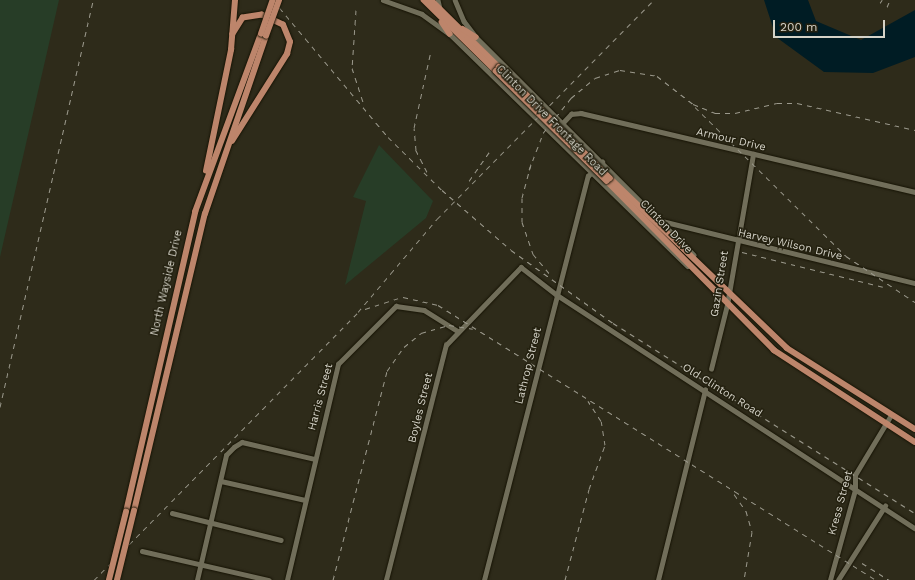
<!DOCTYPE html>
<html>
<head>
<meta charset="utf-8">
<style>
  body { margin:0 }
  #map { position:relative; width:915px; height:580px; overflow:hidden; background:#2e2b1a; font-family:"Work Sans",sans-serif }
  div>[style] { position:absolute }
  [style*='--x'] { left:calc(var(--x)*1px); top:calc(var(--y)*1px); width:calc(var(--w)*1px); rotate:calc(var(--a)*1deg) }
  .green>* { inset:0; background:#273d27 }
  .water>* { inset:0; background:#001c24 }
  .roads { filter:drop-shadow(0 0 1px #161304) drop-shadow(0 0 1px #161304) }
  .minor>* { height:4.5px; margin:-2.25px; padding:0 2.25px; transform-origin:2.25px; border-radius:2.25px; background:#716e5a }
  .major>* { height:5.5px; margin:-2.75px; padding:0 2.75px; transform-origin:2.75px; border-radius:2.75px; background:#bd856b }
  .rail>* { height:1px; margin-top:-0.5px; transform-origin:0; background:repeating-linear-gradient(90deg,#9b998c 0 5px,transparent 0 10px) }
  .bridges { filter:drop-shadow(0 0 1px #161304) drop-shadow(0 0 1px #161304) }
  .major-bridge>* { height:5.5px; margin:-2.75px; padding:0 2.75px; transform-origin:2.75px; border-radius:2.75px; background:#bd856b }
  span { translate:-50% -50%; white-space:nowrap; text-align:center; line-height:1.15; -webkit-text-stroke:3px #242110; paint-order:stroke }
  .street-label { font-size:11px; color:#d5d3c8 }
  .scale { position:absolute; left:773px; top:20px; width:112px; height:18px; box-sizing:border-box; border:2px solid #d5d3c8; border-top:0; padding-left:5px; font-size:12px; line-height:14px; white-space:nowrap; color:#d5d3c8; -webkit-text-stroke:3px #242110; paint-order:stroke }
</style>
</head>
<body>
<div id="map">
  <div class="green">
    <div style="clip-path:polygon(0 0,59px 0,0 257px)"></div>
    <div style="clip-path:polygon(379px 145px,433px 201px,426px 218px,345px 285px,366px 201px,353px 197px)"></div>
  </div>
  <div class="water">
    <div style="clip-path:polygon(764px 0,808px 0,816px 21px,861px 40px,915px 10px,915px 57px,873px 73px,824px 72px,776px 37px)"></div>
  </div>
  <div class="roads">
    <div class="minor">
      <div style="--x:383;--y:0;--w:41;--a:19.7"></div>
      <div style="--x:422;--y:14;--w:34;--a:36"></div>
      <div style="--x:450;--y:34;--w:332;--a:44.3"></div>
      <div style="--x:438;--y:0;--w:9;--a:77"></div>
      <div style="--x:455;--y:0;--w:23;--a:67"></div>
      <div style="--x:464;--y:21;--w:20;--a:53"></div>
      <div style="--x:476;--y:37;--w:308;--a:45"></div>
      <div style="--x:557;--y:129;--w:21;--a:-47"></div>
      <div style="--x:571;--y:114;--w:10;--a:-6"></div>
      <div style="--x:581;--y:113;--w:343;--a:13.3"></div>
      <div style="--x:662;--y:221;--w:260;--a:13.8"></div>
      <div style="--x:711;--y:369;--w:66;--a:-76"></div>
      <div style="--x:727;--y:305;--w:153;--a:-80.2"></div>
      <div style="--x:221;--y:481;--w:86;--a:12.7"></div>
      <div style="--x:172;--y:513;--w:112;--a:13.9"></div>
      <div style="--x:142;--y:551;--w:130;--a:12.9"></div>
      <div style="--x:197;--y:580;--w:128;--a:-76.9"></div>
      <div style="--x:226;--y:455;--w:11;--a:-45"></div>
      <div style="--x:234;--y:447;--w:9;--a:-32"></div>
      <div style="--x:242;--y:442;--w:75;--a:13.1"></div>
      <div style="--x:287;--y:580;--w:222;--a:-76.7"></div>
      <div style="--x:338;--y:364;--w:82;--a:-45"></div>
      <div style="--x:396;--y:306;--w:28;--a:8"></div>
      <div style="--x:424;--y:310;--w:39;--a:32"></div>
      <div style="--x:386;--y:580;--w:243;--a:-75.7"></div>
      <div style="--x:446;--y:345;--w:108;--a:-46.1"></div>
      <div style="--x:521;--y:267;--w:46;--a:37.9"></div>
      <div style="--x:557;--y:295;--w:427;--a:33.1"></div>
      <div style="--x:484;--y:580;--w:417;--a:-75.6"></div>
      <div style="--x:588;--y:176;--w:20;--a:-45"></div>
      <div style="--x:658;--y:580;--w:196;--a:-76.1"></div>
      <div style="--x:830;--y:580;--w:93;--a:-74.5"></div>
      <div style="--x:855;--y:490;--w:15;--a:-90"></div>
      <div style="--x:855;--y:475;--w:70;--a:-59"></div>
      <div style="--x:838;--y:580;--w:88;--a:-57.6"></div>
    </div>
    <div class="major">
      <div style="--x:424;--y:0;--w:101;--a:44.6"></div>
      <div style="--x:431;--y:0;--w:95;--a:44.6"></div>
      <div style="--x:442;--y:22;--w:14;--a:56"></div>
      <div style="--x:463;--y:29;--w:15;--a:32"></div>
      <div style="--x:232;--y:141;--w:103;--a:-57.7"></div>
      <div style="--x:287;--y:54;--w:12;--a:-76"></div>
      <div style="--x:290;--y:42;--w:18;--a:-112"></div>
      <div style="--x:283;--y:25;--w:23;--a:-155"></div>
      <div style="--x:262;--y:15;--w:19;--a:171"></div>
      <div style="--x:243;--y:18;--w:19;--a:122"></div>
      <div style="--x:206;--y:171;--w:124;--a:-78.3"></div>
      <div style="--x:231;--y:50;--w:50;--a:-85.4"></div>
      <div style="--x:610;--y:178;--w:245;--a:43.8"></div>
      <div style="--x:787;--y:348;--w:151;--a:32.3"></div>
      <div style="--x:607;--y:181;--w:238;--a:45.3"></div>
      <div style="--x:774;--y:350;--w:168;--a:33.1"></div>
      <div style="--x:134;--y:511;--w:305;--a:-76.6"></div>
      <div style="--x:205;--y:214;--w:188;--a:-71.1"></div>
      <div style="--x:126;--y:512;--w:308;--a:-77"></div>
      <div style="--x:195;--y:212;--w:190;--a:-69.7"></div>
    </div>
  </div>
  <div class="rail">
    <div style="--x:273;--y:0;--w:179;--a:50"></div>
    <div style="--x:388;--y:137;--w:76;--a:44.5"></div>
    <div style="--x:442;--y:190;--w:91;--a:41"></div>
    <div style="--x:511;--y:250;--w:125;--a:35.6"></div>
    <div style="--x:613;--y:323;--w:357;--a:32.2"></div>
    <div style="--x:880;--y:3;--w:4;--a:-56"></div>
    <div style="--x:887;--y:7;--w:8;--a:-67"></div>
    <div style="--x:356;--y:10;--w:58;--a:93.9"></div>
    <div style="--x:352;--y:68;--w:39;--a:72"></div>
    <div style="--x:695;--y:107;--w:212;--a:44.6"></div>
    <div style="--x:846;--y:256;--w:83;--a:33.7"></div>
    <div style="--x:531;--y:164;--w:35;--a:105"></div>
    <div style="--x:522;--y:198;--w:24;--a:90"></div>
    <div style="--x:522;--y:222;--w:34;--a:71"></div>
    <div style="--x:533;--y:254;--w:25;--a:50"></div>
    <div style="--x:529;--y:170;--w:40;--a:-69"></div>
    <div style="--x:543;--y:133;--w:45;--a:-51.3"></div>
    <div style="--x:571;--y:98;--w:31;--a:-40"></div>
    <div style="--x:595;--y:78;--w:26;--a:-18"></div>
    <div style="--x:620;--y:70;--w:37;--a:9"></div>
    <div style="--x:657;--y:76;--w:46;--a:37.9"></div>
    <div style="--x:693;--y:104;--w:24;--a:22"></div>
    <div style="--x:715;--y:113;--w:20;--a:0"></div>
    <div style="--x:735;--y:113;--w:43;--a:-13.4"></div>
    <div style="--x:777;--y:103;--w:20;--a:0"></div>
    <div style="--x:797;--y:103;--w:121;--a:12.9"></div>
    <div style="--x:427;--y:172;--w:25;--a:-117"></div>
    <div style="--x:416;--y:150;--w:22;--a:-95"></div>
    <div style="--x:414;--y:128;--w:79;--a:-77.6"></div>
    <div style="--x:469;--y:181;--w:38;--a:-55"></div>
    <div style="--x:742;--y:252;--w:145;--a:13.9"></div>
    <div style="--x:365;--y:309;--w:40;--a:-18"></div>
    <div style="--x:403;--y:297;--w:36;--a:13"></div>
    <div style="--x:438;--y:305;--w:517;--a:32.12"></div>
    <div style="--x:0;--y:407;--w:417;--a:-77.1"></div>
    <div style="--x:734;--y:494;--w:21;--a:55"></div>
    <div style="--x:746;--y:511;--w:22;--a:74"></div>
    <div style="--x:752;--y:532;--w:49;--a:99.5"></div>
    <div style="--x:862;--y:563;--w:32;--a:32"></div>
    <div style="--x:94;--y:580;--w:376;--a:-45.4"></div>
    <div style="--x:358;--y:312;--w:122;--a:-49.7"></div>
    <div style="--x:437;--y:219;--w:308;--a:-45.3"></div>
    <div style="--x:333;--y:580;--w:216;--a:-75.5"></div>
    <div style="--x:387;--y:371;--w:29;--a:-55"></div>
    <div style="--x:404;--y:347;--w:22;--a:-39"></div>
    <div style="--x:421;--y:333;--w:29;--a:-16"></div>
    <div style="--x:449;--y:325;--w:24;--a:9"></div>
    <div style="--x:565;--y:580;--w:94;--a:-75.2"></div>
    <div style="--x:589;--y:489;--w:47;--a:-70"></div>
    <div style="--x:605;--y:445;--w:24;--a:-99"></div>
    <div style="--x:601;--y:421;--w:24;--a:-123"></div>
  </div>
  <div class="bridges">
    <div class="major-bridge">
      <div style="--x:261;--y:34;--w:36;--a:-71"></div>
      <div style="--x:266;--y:36;--w:38;--a:-70"></div>
      <div style="--x:499;--y:67;--w:157;--a:45"></div>
      <div style="--x:496;--y:71;--w:156;--a:44.7"></div>
      <div style="--x:109;--y:580;--w:70;--a:-76"></div>
      <div style="--x:117;--y:580;--w:71;--a:-76.2"></div>
    </div>
  </div>
  <div class="street-label">
    <span style="left:551px;top:121px;rotate:45deg">Clinton Drive Frontage Road</span>
    <span style="left:731px;top:140px;rotate:13deg">Armour Drive</span>
    <span style="left:666px;top:227px;rotate:46deg">Clinton Drive</span>
    <span style="left:790px;top:245px;rotate:13deg">Harvey Wilson Drive</span>
    <span style="left:167px;top:283px;rotate:-77deg">North Wayside Drive</span>
    <span style="left:720px;top:284px;rotate:-81deg">Gazin Street</span>
    <span style="left:529px;top:366px;rotate:-76deg">Lathrop Street</span>
    <span style="left:722px;top:391px;rotate:32deg">Old Clinton Road</span>
    <span style="left:321px;top:397px;rotate:-75deg">Harris Street</span>
    <span style="left:421px;top:408px;rotate:-76deg">Boyles Street</span>
    <span style="left:841px;top:503px;rotate:-75deg">Kress Street</span>
  </div>
  <div class="scale">200 m</div>
</div>
</body>
</html>
